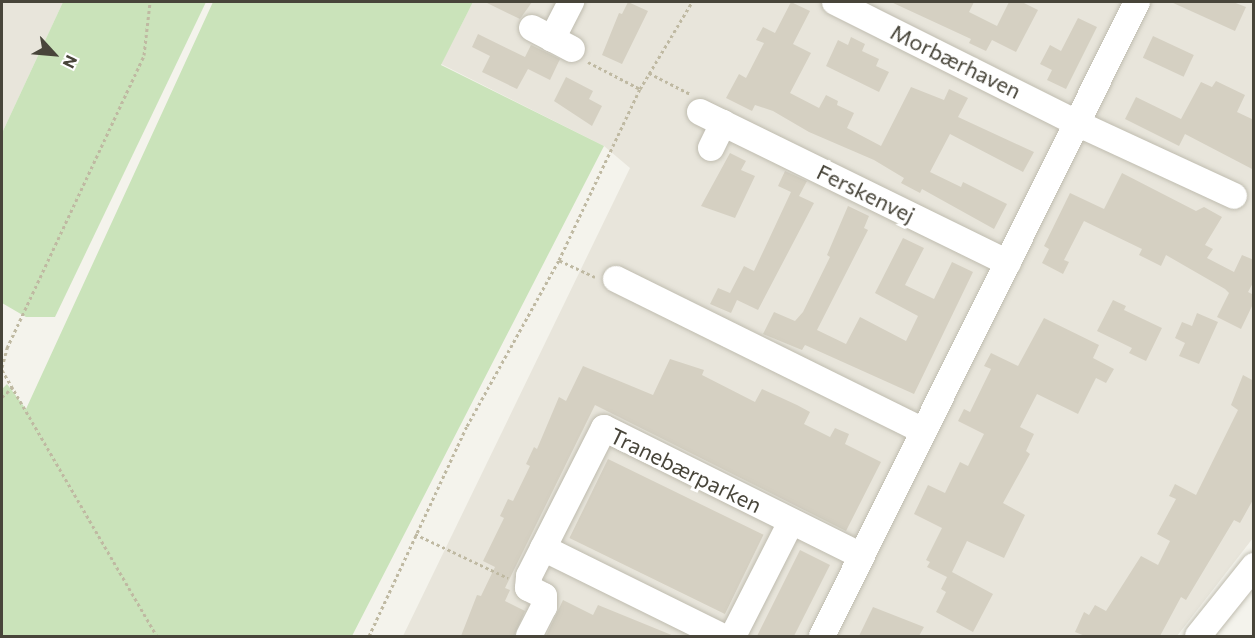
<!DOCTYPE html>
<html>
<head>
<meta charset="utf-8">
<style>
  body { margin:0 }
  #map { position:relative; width:1255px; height:638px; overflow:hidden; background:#f4f3ec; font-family:Commissioner,sans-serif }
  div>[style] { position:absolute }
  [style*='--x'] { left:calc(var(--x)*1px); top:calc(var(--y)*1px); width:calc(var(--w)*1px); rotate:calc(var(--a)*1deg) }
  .residential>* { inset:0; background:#e8e5db }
  .green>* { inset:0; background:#cae3ba }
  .building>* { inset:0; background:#d5d0c2; transform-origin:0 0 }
  .path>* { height:3px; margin-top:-1.5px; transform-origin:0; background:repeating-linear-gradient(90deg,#bfb9a2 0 3px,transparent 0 6px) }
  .roads { filter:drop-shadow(0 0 2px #bfbcaf) drop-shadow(0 0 2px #bfbcaf) }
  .minor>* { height:26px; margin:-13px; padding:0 13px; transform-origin:13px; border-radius:13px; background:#fff }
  span { translate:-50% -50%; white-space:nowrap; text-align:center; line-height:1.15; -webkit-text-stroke:6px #fff; paint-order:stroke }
  .street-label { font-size:22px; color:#48453a }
  .frame { position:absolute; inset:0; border:3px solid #48453a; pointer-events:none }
  .north { position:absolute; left:24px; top:24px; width:60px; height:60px; -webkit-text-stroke:4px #fff; paint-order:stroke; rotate:116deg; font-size:16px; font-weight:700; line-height:24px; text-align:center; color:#48453a }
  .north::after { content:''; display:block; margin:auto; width:21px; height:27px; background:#48453a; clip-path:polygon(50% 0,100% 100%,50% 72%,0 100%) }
</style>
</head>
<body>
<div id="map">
  <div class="residential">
    <div style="clip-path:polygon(2px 2px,63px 2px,2px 133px)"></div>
    <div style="clip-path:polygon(473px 2px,1253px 2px,1253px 538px,1177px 636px,403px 636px,630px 168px,604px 146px,441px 64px)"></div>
  </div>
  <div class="green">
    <div style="clip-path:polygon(63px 2px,206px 2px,55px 317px,26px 317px,2px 303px,2px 133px)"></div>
    <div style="clip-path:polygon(213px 2px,473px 2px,441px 65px,604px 146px,352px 636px,2px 636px,2px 389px,7px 384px,26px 409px)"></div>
  </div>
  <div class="building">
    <div style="clip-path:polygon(485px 2px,532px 2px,520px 19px)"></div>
    <div style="clip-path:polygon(628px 2px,648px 11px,622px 64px,602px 55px,619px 13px,622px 14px)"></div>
    <div style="clip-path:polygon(791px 2px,810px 11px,793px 44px,811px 53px,790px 93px,819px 108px,826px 95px,838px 101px,837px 105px,854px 113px,847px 128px,881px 146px,911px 87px,944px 100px,949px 89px,968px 98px,958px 117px,1034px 152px,1023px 172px,950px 134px,930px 172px,961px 187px,963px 182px,1007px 204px,994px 229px,922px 189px,920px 193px,901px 183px,904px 178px,874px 160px,809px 132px,773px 111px,755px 105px,752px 111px,726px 98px,739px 74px,746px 78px,764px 43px,756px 40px,763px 27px,775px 33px)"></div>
    <div style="clip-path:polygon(891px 2px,974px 2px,969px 12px,997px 26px,1009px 2px,1022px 2px,1038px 10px,1016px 52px,992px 40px,986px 51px,969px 43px,971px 39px)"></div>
    <div style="clip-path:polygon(1171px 2px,1233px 2px,1246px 7px,1235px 31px)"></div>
    <div style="clip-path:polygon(1078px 18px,1097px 27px,1066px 89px,1047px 80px,1052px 70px,1040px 64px,1050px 45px,1061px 51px)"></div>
    <div style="clip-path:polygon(478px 34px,525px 57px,531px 45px,560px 59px,550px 80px,528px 69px,517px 89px,482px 72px,490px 56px,472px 47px)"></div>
    <div style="left:1153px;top:36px;width:45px;height:24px;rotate:25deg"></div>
    <div style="clip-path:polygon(851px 37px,865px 44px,862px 51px,879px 59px,876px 66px,889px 72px,879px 92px,826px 66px,838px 40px,848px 45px)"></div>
    <div style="clip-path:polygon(566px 77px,593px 91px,589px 99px,602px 106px,592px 126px,554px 101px)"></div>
    <div style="clip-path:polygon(1216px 81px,1245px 95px,1237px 112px,1254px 120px,1254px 170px,1185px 134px,1179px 146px,1125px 119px,1136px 97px,1181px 119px,1201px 82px,1212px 87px)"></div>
    <div style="clip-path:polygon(730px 153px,746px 161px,741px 170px,755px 176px,735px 218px,701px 206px)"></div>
    <div style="clip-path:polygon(785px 171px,807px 181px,799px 196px,814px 203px,758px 310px,737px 300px,731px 313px,710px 304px,718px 288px,730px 293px,744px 266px,754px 271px,791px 192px,778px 186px)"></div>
    <div style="clip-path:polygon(1122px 173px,1196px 211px,1204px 207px,1222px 217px,1205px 245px,1213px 249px,1207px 258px,1234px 272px,1242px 255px,1254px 260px,1254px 281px,1248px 292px,1254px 295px,1254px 302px,1241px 329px,1217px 317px,1229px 293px,1225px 289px,1166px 255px,1161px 266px,1139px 255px,1142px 249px,1084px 221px,1064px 260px,1069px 262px,1063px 274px,1042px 263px,1049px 249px,1044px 246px,1070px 193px,1104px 209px)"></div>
    <div style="clip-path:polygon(848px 206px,869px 216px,864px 228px,868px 230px,817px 330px,846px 344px,860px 317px,906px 341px,918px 316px,875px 293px,903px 238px,924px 248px,905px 285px,934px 299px,952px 262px,973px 272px,914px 394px,805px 345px,802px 350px,763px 334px,774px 312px,795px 321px,803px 312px,830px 257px,827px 255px)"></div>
    <div style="clip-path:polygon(1113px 300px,1126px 306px,1124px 310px,1162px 328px,1146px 361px,1129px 353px,1132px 348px,1097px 331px)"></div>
    <div style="clip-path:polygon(1197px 313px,1218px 322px,1199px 364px,1179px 356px,1185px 343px,1175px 338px,1182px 322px,1192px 326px)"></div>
    <div style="clip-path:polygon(1044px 318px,1099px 345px,1093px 358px,1114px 369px,1106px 383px,1096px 378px,1078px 414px,1037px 394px,1020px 427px,1034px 434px,1026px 451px,1030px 454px,1003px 503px,1025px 515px,1004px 558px,967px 541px,952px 572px,993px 594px,973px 632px,936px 612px,946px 592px,941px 589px,947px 577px,927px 567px,930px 562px,926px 560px,942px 528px,914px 514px,928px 485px,945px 493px,960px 462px,968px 466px,984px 434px,958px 421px,964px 409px,970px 412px,991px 369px,984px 366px,991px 353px,1018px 366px)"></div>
    <div style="clip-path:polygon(670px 359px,704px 370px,702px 375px,755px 402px,762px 389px,797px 405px,810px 412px,804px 424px,830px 437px,835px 428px,849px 434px,845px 444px,881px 462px,846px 531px,595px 405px,505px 588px,510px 590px,505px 601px,525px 611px,514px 636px,461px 636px,477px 595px,481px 596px,495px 567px,483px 561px,504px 518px,500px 516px,508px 499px,513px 501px,530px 466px,526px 464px,534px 447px,537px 449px,559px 397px,566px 401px,583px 366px,653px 395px)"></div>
    <div style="clip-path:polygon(1243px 375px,1254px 381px,1254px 498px,1240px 523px,1234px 520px,1186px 600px,1181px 597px,1160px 636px,1085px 636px,1075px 632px,1084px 612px,1089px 615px,1095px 605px,1106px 611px,1141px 556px,1158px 565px,1170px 541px,1157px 534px,1176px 499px,1169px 496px,1175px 484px,1196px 495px,1238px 410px,1231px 405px)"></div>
    <div style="left:608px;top:459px;width:173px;height:88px;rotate:26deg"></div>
    <div style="clip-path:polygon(800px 550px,830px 565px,794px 636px,757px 636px)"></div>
    <div style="clip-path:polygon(563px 600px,593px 615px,598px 605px,674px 636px,546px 636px)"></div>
    <div style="clip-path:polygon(873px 607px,924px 627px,919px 636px,859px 636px)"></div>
  </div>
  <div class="path">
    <div style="--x:588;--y:62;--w:59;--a:27.4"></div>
    <div style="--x:640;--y:89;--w:101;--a:-59.1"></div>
    <div style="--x:649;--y:73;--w:46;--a:27.1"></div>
    <div style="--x:595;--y:277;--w:40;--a:-155"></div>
    <div style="--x:559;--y:260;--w:189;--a:-64.7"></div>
    <div style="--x:2;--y:367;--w:20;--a:-75"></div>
    <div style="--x:7;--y:348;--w:323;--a:-64.9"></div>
    <div style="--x:144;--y:55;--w:53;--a:-83.5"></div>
    <div style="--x:2;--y:370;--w:308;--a:59.8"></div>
    <div style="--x:2;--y:397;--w:15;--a:-42"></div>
    <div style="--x:415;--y:534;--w:103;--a:25.3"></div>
    <div style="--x:369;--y:636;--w:232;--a:-65"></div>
    <div style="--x:467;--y:426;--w:190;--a:-61"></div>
  </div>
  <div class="roads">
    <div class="minor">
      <div style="--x:835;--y:2;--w:280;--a:26.6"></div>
      <div style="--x:1085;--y:127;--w:164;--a:24.8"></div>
      <div style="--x:532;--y:28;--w:45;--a:27.7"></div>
      <div style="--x:552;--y:39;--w:42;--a:-62.8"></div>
      <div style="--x:700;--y:112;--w:343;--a:26.1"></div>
      <div style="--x:711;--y:148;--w:28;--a:-64"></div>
      <div style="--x:616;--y:279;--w:343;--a:26.3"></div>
      <div style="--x:543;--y:548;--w:199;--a:26.3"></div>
      <div style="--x:529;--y:636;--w:33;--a:-63"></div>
      <div style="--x:544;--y:607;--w:11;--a:-90"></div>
      <div style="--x:544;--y:596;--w:18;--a:-153"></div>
      <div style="--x:528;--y:588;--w:12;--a:-85"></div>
      <div style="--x:529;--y:576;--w:166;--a:-63.1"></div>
      <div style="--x:604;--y:428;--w:288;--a:26.4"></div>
      <div style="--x:733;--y:636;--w:128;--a:-63"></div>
      <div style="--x:822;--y:636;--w:708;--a:-63.58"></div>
      <div style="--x:1198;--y:636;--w:90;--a:-51.3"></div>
    </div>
  </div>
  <div class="street-label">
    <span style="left:956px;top:61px;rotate:26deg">Morbærhaven</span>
    <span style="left:866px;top:193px;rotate:26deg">Ferskenvej</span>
    <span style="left:686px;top:470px;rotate:26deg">Tranebærparken</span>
  </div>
  <div class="frame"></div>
  <div class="north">N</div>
</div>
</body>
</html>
